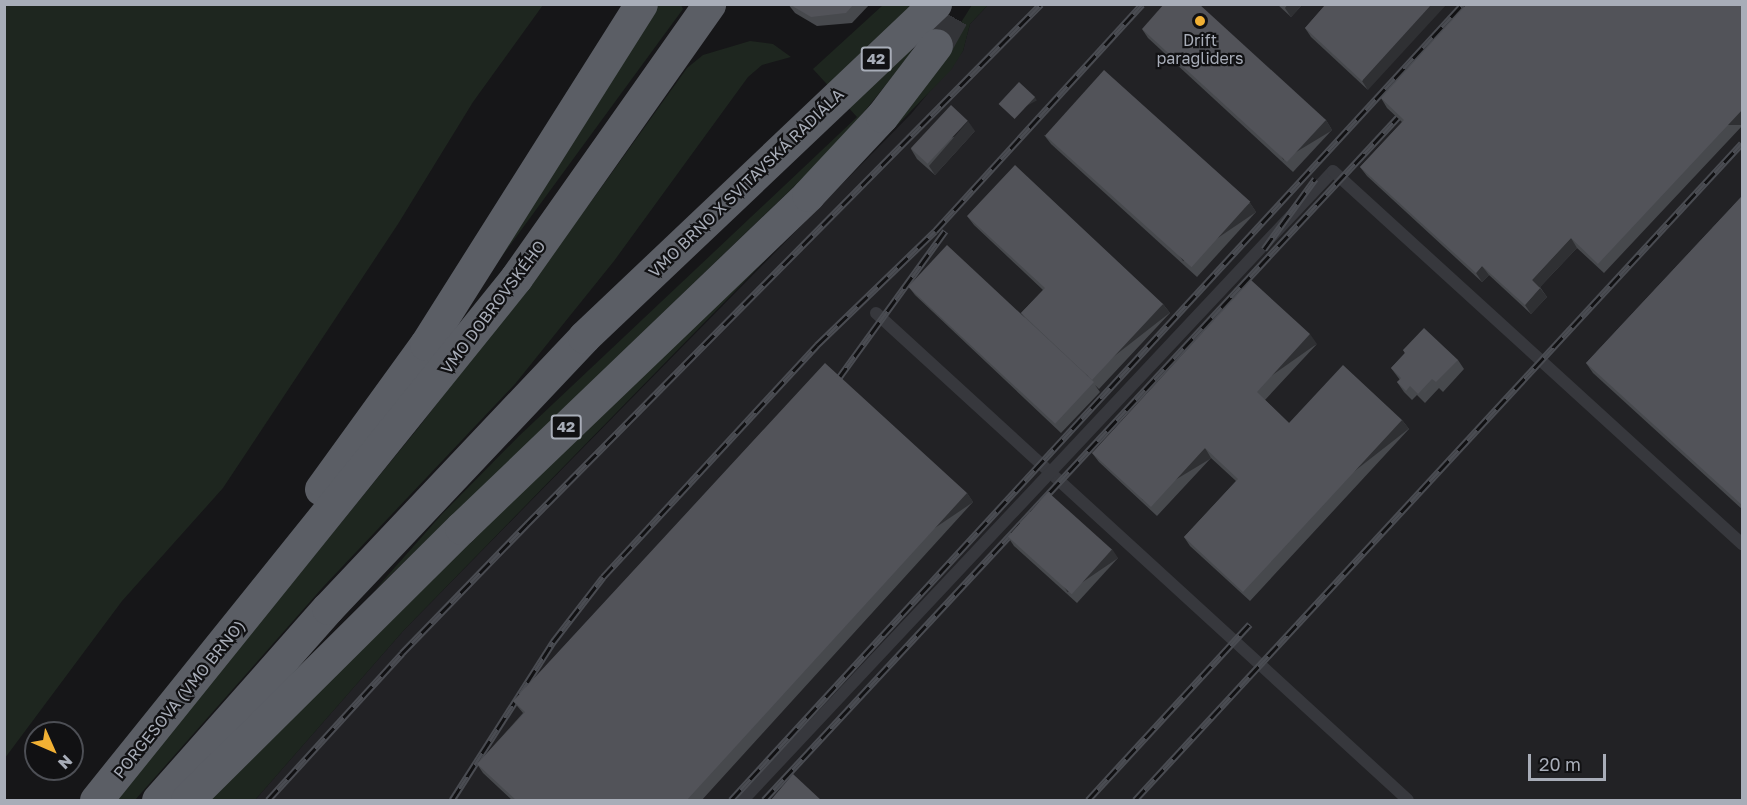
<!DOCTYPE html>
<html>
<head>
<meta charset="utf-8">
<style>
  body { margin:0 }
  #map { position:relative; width:1747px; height:805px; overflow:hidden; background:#161618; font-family:"Golos Text",sans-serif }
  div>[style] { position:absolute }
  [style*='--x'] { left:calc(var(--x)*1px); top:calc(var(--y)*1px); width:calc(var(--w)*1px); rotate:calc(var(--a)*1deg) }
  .built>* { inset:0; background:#222225 }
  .green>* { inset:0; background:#1e261f }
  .trunk-tunnel>* { height:33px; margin-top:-16.5px; transform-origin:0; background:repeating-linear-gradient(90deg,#333438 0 33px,transparent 0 49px) }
  .service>* { height:12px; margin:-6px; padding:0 6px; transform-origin:6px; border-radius:6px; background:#37383d }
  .trunk>* { height:33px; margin:-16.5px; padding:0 16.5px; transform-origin:16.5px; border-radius:16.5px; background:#5b5e65 }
  .rail>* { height:7px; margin-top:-3.5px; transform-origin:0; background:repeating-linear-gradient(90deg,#111113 0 14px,#4a4c52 0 28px); box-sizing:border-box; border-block:2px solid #4a4c52 }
  .wall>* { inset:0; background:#47494d }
  .shaded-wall>* { inset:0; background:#2f3033; transform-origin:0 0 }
  .building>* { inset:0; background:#525359; transform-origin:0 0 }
  .dots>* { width:16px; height:16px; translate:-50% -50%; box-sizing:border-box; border:3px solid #111113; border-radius:50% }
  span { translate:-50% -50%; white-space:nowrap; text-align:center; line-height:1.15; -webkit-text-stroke:4.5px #111113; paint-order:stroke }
  .shield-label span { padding:2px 4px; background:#111113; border:2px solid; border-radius:4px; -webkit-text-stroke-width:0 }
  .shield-label { font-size:15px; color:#a8adb8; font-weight:700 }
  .poi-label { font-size:16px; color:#a8adb8 }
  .street-label { font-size:16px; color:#a8adb8 }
  .frame { position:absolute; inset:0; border:6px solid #a8adb8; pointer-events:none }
  .north { position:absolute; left:24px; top:721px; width:60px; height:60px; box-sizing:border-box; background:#111113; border:2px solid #4d4f55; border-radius:50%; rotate:135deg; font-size:16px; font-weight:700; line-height:24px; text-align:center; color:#a8adb8 }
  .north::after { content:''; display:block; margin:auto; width:21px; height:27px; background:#f2b134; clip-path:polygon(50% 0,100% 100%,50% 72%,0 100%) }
  .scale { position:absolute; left:1528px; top:754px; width:78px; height:27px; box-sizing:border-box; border:3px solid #a8adb8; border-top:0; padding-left:8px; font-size:18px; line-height:21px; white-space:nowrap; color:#a8adb8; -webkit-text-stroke:4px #111113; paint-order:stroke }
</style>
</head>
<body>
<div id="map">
  <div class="built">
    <div style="clip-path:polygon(988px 5px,1742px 5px,1742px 800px,255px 800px,404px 630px,911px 114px,963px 51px,970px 24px)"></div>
  </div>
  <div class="green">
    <div style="clip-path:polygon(5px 4px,543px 5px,473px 102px,398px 224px,223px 488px,122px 601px,5px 758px)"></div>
    <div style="clip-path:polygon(658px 5px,681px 5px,683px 9px,489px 274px)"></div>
    <div style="clip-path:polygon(883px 5px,941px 5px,905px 61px,839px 143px,374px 591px,442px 514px,519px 436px,857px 117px,813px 69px)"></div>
    <div style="clip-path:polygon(972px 5px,988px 5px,970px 24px,963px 51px,951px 70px,404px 630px,255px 800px,200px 800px,922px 84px)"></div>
    <div style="clip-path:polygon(750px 41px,773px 44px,791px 57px,762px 65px,748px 77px,614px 261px,515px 384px,323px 587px,135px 800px,115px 800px,419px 427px,593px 199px,687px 68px,703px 55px)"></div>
  </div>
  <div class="trunk-tunnel">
    <div style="--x:936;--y:45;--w:47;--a:-60.7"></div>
  </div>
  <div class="service">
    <div style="--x:876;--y:313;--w:721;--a:42.47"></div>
    <div style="--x:743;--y:800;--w:862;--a:-46.83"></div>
    <div style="--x:1333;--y:171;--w:554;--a:42.36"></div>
  </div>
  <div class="trunk">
    <div style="--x:321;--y:489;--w:179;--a:-54.1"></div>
    <div style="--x:426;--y:344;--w:402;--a:-57.7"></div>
    <div style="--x:96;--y:800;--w:670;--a:-51.18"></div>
    <div style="--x:516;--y:278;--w:335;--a:-54.8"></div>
    <div style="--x:158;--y:800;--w:256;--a:-48.5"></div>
    <div style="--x:328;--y:608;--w:373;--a:-46.6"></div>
    <div style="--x:584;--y:337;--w:484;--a:-43.5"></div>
    <div style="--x:187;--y:800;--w:386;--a:-44.8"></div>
    <div style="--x:461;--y:528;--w:481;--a:-43.8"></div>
    <div style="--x:808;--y:195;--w:108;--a:-46.9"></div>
    <div style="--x:882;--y:116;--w:89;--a:-52.7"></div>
  </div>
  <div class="rail">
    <div style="--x:1264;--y:249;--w:87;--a:-53.9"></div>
    <div style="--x:838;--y:379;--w:183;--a:-54.1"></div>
    <div style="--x:268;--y:800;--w:199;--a:-47.6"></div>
    <div style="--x:402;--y:653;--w:180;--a:-45.9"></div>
    <div style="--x:527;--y:524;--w:731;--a:-45.33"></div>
    <div style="--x:452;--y:800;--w:188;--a:-57.4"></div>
    <div style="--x:553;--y:642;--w:82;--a:-52.4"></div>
    <div style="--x:603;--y:577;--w:316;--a:-47.3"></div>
    <div style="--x:817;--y:345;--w:164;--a:-44"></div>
    <div style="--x:935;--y:231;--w:307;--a:-47.6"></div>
    <div style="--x:731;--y:800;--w:1081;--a:-47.4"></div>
    <div style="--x:764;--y:800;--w:932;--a:-47.13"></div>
    <div style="--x:1088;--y:800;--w:239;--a:-47.4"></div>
    <div style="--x:1135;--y:800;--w:894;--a:-47.27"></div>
  </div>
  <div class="wall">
    <div style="clip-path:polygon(788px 4px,870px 4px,852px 23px,817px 26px,795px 13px)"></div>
    <div style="clip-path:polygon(1277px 4px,1303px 4px,1291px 17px)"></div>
    <div style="clip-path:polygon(1326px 4px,1368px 90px,1311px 37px,1305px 28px)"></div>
    <div style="clip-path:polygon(1743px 4px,1743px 125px,1604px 273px,1577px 248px,1540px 287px,1547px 297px,1531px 314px,1489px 275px,1482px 282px,1367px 176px,1360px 167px,1402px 122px,1387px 108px,1381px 98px)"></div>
    <div style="clip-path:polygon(1142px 29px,1326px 120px,1332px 130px,1293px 172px,1148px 38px)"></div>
    <div style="clip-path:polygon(975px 131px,935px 175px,917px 159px,911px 149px)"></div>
    <div style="clip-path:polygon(1044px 135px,1250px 203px,1256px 212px,1197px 277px,1051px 144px)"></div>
    <div style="clip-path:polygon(1743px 195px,1743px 510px,1593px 373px,1586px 363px)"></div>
    <div style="clip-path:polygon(967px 216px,1163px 304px,1170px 313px,1099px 389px,1095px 385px,1100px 392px,1061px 433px,915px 295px,908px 286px,1025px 318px,1021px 313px,1043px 290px,974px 225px)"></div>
    <div style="clip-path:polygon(1317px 344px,1265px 400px,1289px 423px,1402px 420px,1409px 429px,1250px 601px,1190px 546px,1184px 537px,1236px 481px,1211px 458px,1157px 516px,1099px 462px,1092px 453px)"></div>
    <div style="clip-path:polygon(1403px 350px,1458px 360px,1464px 369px,1443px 392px,1439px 388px,1425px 403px,1417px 395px,1412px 400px,1404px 392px,1397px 382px,1400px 380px,1391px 368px,1405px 353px)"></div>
    <div style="clip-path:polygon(967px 493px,973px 502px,701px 801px,513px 801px,483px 773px,477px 764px,523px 713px,513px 701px)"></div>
    <div style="clip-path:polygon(1008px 537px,1118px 558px,1077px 603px,1014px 546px)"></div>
  </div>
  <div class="shaded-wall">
    <div style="clip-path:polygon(1288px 4px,1303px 4px,1291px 17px,1285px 8px)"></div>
    <div style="clip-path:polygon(1432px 4px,1447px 4px,1368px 90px,1362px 81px)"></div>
    <div style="left:1035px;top:97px;width:4px;height:30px;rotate:63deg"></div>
    <div style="left:1743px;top:109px;width:16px;height:212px;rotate:90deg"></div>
    <div style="left:1326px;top:120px;width:12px;height:57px;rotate:59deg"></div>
    <div style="clip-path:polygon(968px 121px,975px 131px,935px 175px,929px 166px)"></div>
    <div style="left:1250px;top:203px;width:11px;height:88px;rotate:56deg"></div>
    <div style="clip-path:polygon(1571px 238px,1577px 248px,1538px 289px,1532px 280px)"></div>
    <div style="clip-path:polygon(1482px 266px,1489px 275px,1482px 282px,1476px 273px)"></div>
    <div style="clip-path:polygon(1540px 288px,1547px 297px,1531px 314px,1525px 305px)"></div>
    <div style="left:1163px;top:304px;width:11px;height:104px;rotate:52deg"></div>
    <div style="left:1310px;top:334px;width:12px;height:79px;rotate:55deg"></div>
    <div style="left:1402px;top:420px;width:11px;height:234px;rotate:52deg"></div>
    <div style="left:1205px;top:448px;width:12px;height:80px;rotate:59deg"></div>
    <div style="left:967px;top:493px;width:11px;height:417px;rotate:56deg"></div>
    <div style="left:1112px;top:549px;width:11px;height:61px;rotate:56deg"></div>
  </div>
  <div class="building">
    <div style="clip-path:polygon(789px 4px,854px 4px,846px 13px,811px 17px)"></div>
    <div style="clip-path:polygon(1164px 4px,1199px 4px,1326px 120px,1287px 162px,1142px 29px)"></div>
    <div style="clip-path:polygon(1326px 4px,1432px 4px,1362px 81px,1305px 28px)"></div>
    <div style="clip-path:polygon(1467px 4px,1743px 4px,1743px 109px,1598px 264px,1571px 238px,1532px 280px,1540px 288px,1525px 305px,1482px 266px,1476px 273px,1360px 167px,1404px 120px,1381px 98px)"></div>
    <div style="left:1104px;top:70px;width:197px;height:88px;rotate:42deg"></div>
    <div style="left:1019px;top:82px;width:22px;height:30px;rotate:43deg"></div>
    <div style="left:951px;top:105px;width:23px;height:59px;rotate:43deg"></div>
    <div style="clip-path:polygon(1015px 165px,1163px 304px,1092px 380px,1021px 313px,1045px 288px,967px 216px)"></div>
    <div style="clip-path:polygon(1743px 195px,1743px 506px,1586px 363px)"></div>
    <div style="left:947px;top:245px;width:201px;height:57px;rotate:43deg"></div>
    <div style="clip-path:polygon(1251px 280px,1310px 334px,1257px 392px,1289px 423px,1343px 365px,1402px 420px,1243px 592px,1184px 537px,1238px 479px,1205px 448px,1151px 507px,1092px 453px)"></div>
    <div style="clip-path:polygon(1424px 328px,1458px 360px,1436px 382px,1432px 379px,1418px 394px,1410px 386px,1406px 391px,1397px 382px,1401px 378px,1391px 368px,1405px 353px,1403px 350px)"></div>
    <div style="clip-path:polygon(825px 363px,967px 493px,686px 801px,517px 801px,477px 764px,525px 712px,513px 701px)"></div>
    <div style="left:1048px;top:492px;width:86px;height:60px;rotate:42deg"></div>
    <div style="clip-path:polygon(793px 774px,822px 801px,770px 801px)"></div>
  </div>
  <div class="dots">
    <div style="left:1200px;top:21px;background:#f2b134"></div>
  </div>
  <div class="shield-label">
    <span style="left:876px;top:59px">42</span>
    <span style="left:566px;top:427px">42</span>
  </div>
  <div class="poi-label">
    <span style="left:1200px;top:49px">Drift<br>paragliders</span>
  </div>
  <div class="street-label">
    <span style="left:746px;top:183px;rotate:-44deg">VMO BRNO X SVITAVSKÁ RADIÁLA</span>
    <span style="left:493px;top:307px;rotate:-53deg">VMO DOBROVSKÉHO</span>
    <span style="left:179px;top:699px;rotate:-51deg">PORGESOVA (VMO BRNO)</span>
  </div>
  <div class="frame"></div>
  <div class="north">N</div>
  <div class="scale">20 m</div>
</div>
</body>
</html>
